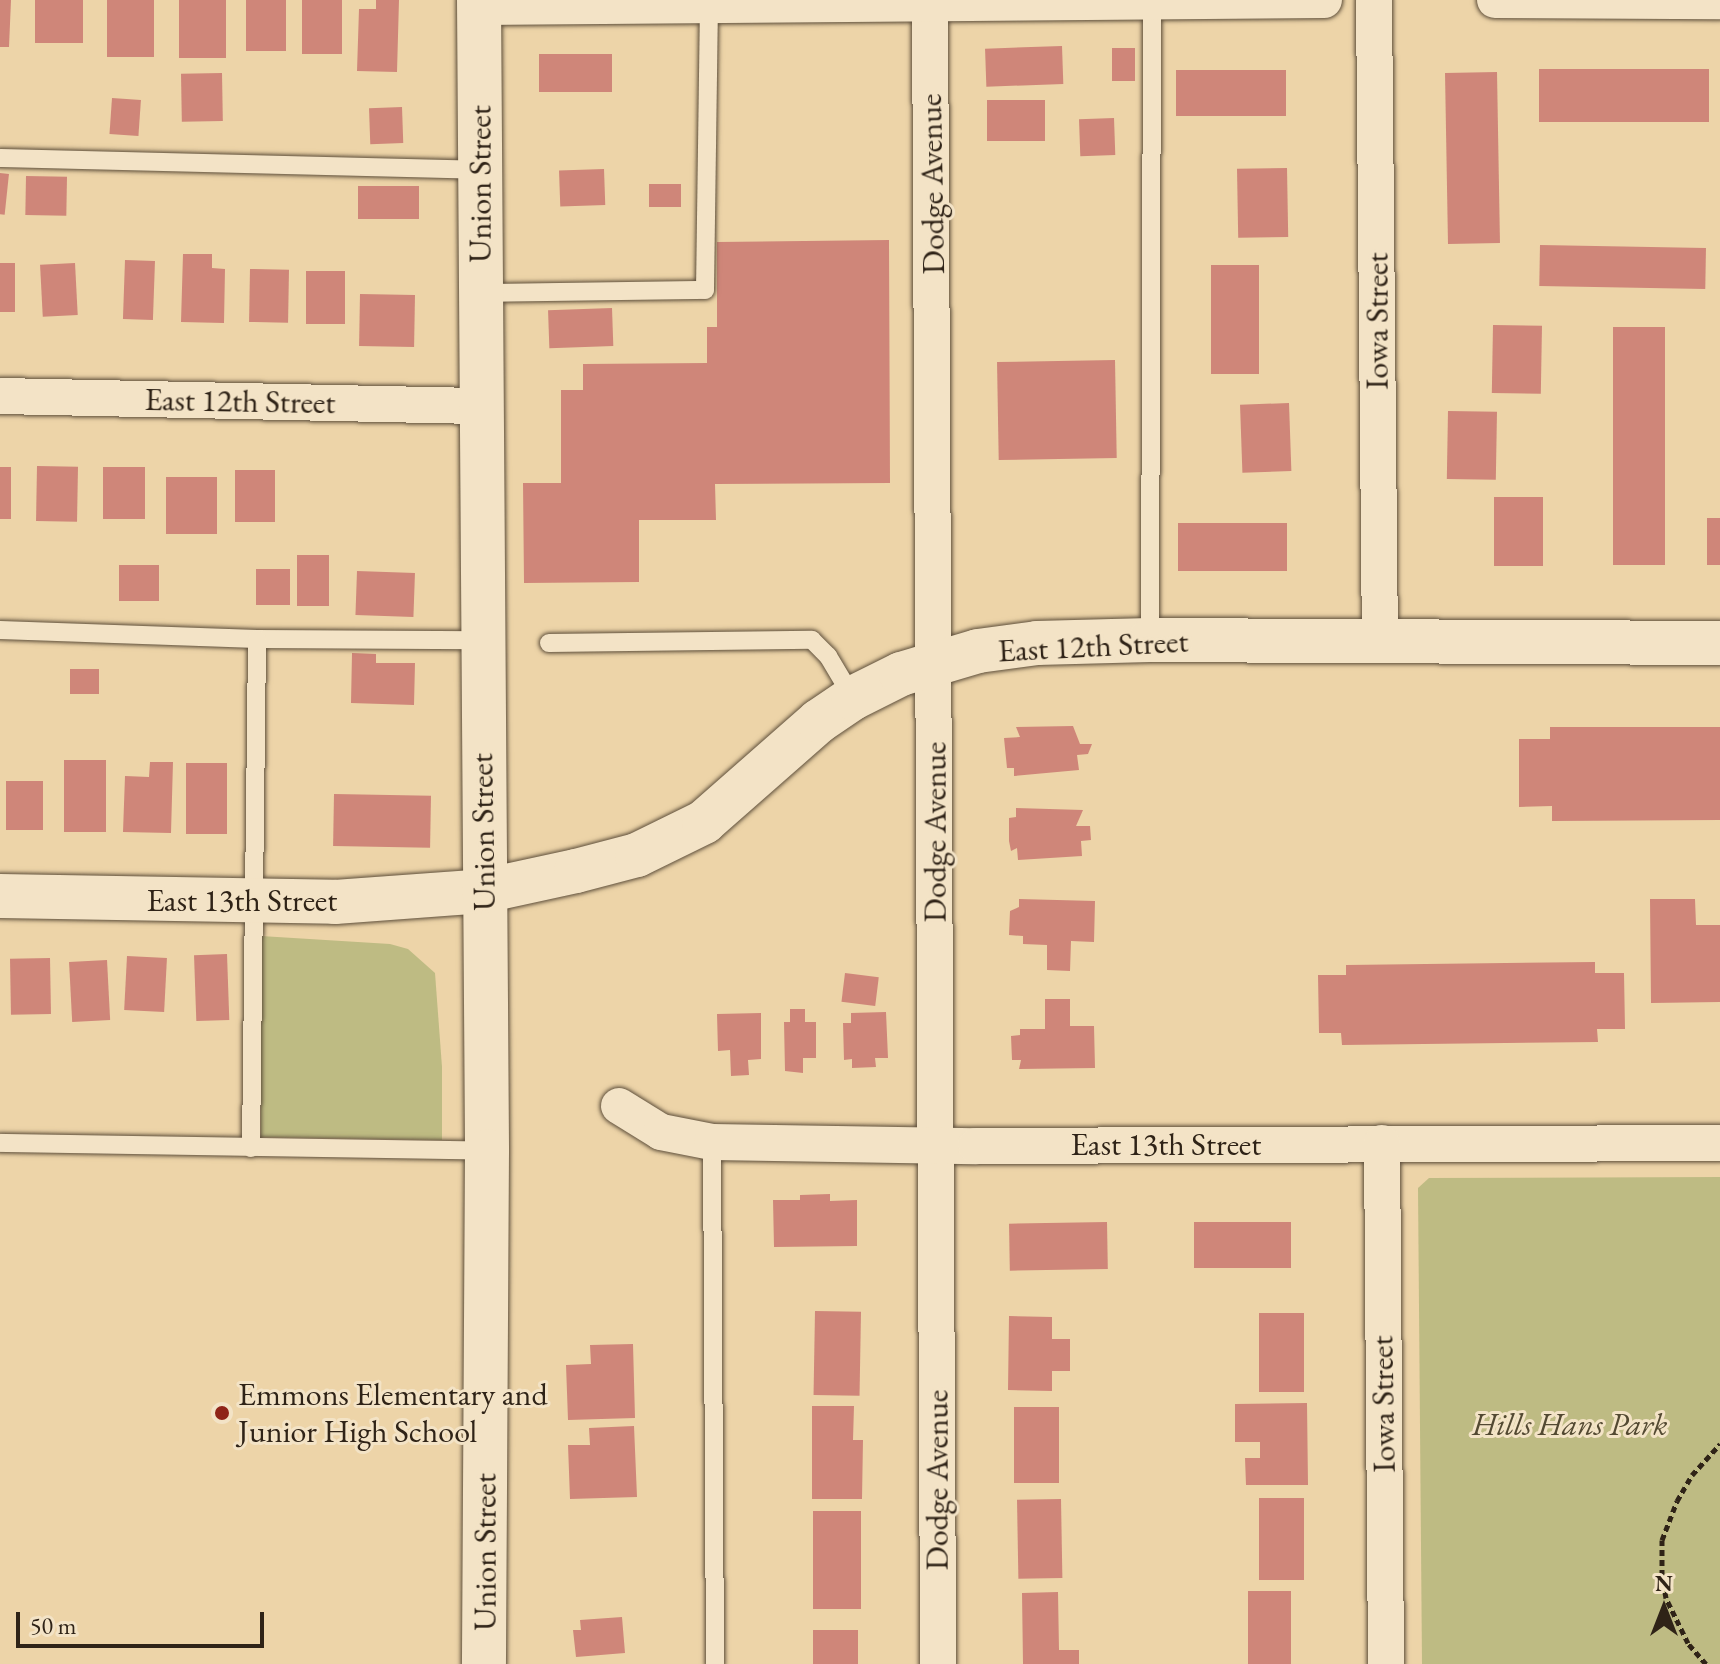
<!DOCTYPE html>
<html>
<head>
<meta charset="utf-8">
<style>
  body { margin:0 }
  #map { position:relative; width:1720px; height:1664px; overflow:hidden; background:#edd4a8; font-family:"EB Garamond",serif }
  div>[style] { position:absolute }
  [style*='--x'] { left:calc(var(--x)*1px); top:calc(var(--y)*1px); width:calc(var(--w)*1px); rotate:calc(var(--a)*1deg) }
  .green>* { inset:0; background:#bebb83 }
  .building>* { inset:0; background:#cf8679; transform-origin:0 0 }
  .path>* { height:5px; margin-top:-2.5px; transform-origin:0; background:repeating-linear-gradient(90deg,#2f2317 0 6px,transparent 0 10px) }
  .roads { filter:drop-shadow(0 0 2px #5e4f3b) drop-shadow(0 0 2px #5e4f3b) }
  .lane>* { height:18px; margin:-9px; padding:0 9px; transform-origin:9px; border-radius:9px; background:#f3e3c6 }
  .street>* { height:36px; margin:-18px; padding:0 18px; transform-origin:18px; border-radius:18px; background:#f3e3c6 }
  .secondary>* { height:44px; margin:-22px; padding:0 22px; transform-origin:22px; border-radius:22px; background:#f3e3c6 }
  .dots>* { width:22px; height:22px; translate:-50% -50%; box-sizing:border-box; border:4px solid #f3e3c6; border-radius:50% }
  span { translate:-50% -50%; white-space:nowrap; text-align:center; line-height:1.15; -webkit-text-stroke:6px #f3e3c6; paint-order:stroke }
  .street-label { font-size:32px; color:#2f2317 }
  .poi-label { font-size:32px; color:#2f2317 }
  .left { translate:0 -50%; text-align:left }
  .park-label { font-size:32px; color:#534932; font-style:italic }
  .north { position:absolute; left:1624px; top:1568px; width:80px; height:80px; -webkit-text-stroke:6px #f3e3c6; paint-order:stroke; rotate:0deg; font-size:22px; font-weight:700; line-height:32px; text-align:center; color:#2f2317 }
  .north::after { content:''; display:block; margin:auto; width:28px; height:36px; background:#2f2317; clip-path:polygon(50% 0,100% 100%,50% 72%,0 100%) }
  .scale { position:absolute; left:16px; top:1612px; width:248px; height:36px; box-sizing:border-box; border:4px solid #2f2317; border-top:0; padding-left:10px; font-size:24px; line-height:28px; white-space:nowrap; color:#2f2317; -webkit-text-stroke:6px #f3e3c6; paint-order:stroke }
</style>
</head>
<body>
<div id="map">
  <div class="green">
    <div style="clip-path:polygon(261px 936px,390px 944px,408px 949px,435px 973px,442px 1067px,442px 1140px,261px 1137px)"></div>
    <div style="clip-path:polygon(1720px 1177px,1720px 1664px,1422px 1664px,1418px 1188px,1429px 1178px)"></div>
  </div>
  <div class="building">
    <div style="clip-path:polygon(0 0,11px 0,9px 47px,0 47px)"></div>
    <div style="left:35px;top:0;width:48px;height:43px"></div>
    <div style="left:107px;top:0;width:47px;height:57px"></div>
    <div style="left:179px;top:0;width:47px;height:58px"></div>
    <div style="left:246px;top:0;width:40px;height:51px"></div>
    <div style="left:302px;top:0;width:40px;height:54px"></div>
    <div style="clip-path:polygon(376px 0,399px 0,397px 72px,357px 71px,359px 9px,376px 9px)"></div>
    <div style="left:1062px;top:46px;width:38px;height:77px;rotate:88deg"></div>
    <div style="left:1112px;top:48px;width:23px;height:33px"></div>
    <div style="left:539px;top:54px;width:73px;height:38px"></div>
    <div style="left:1709px;top:69px;width:53px;height:170px;rotate:90deg"></div>
    <div style="left:1286px;top:70px;width:46px;height:110px;rotate:90deg"></div>
    <div style="left:1497px;top:72px;width:171px;height:52px;rotate:89deg"></div>
    <div style="left:222px;top:73px;width:48px;height:41px;rotate:89deg"></div>
    <div style="left:112px;top:98px;width:29px;height:36px;rotate:4deg"></div>
    <div style="left:987px;top:100px;width:58px;height:41px"></div>
    <div style="left:402px;top:107px;width:36px;height:33px;rotate:88deg"></div>
    <div style="left:1114px;top:118px;width:37px;height:35px;rotate:88deg"></div>
    <div style="left:1287px;top:168px;width:69px;height:50px;rotate:89deg"></div>
    <div style="left:604px;top:169px;width:36px;height:45px;rotate:88deg"></div>
    <div style="left:0;top:173px;width:9px;height:41px;rotate:6deg"></div>
    <div style="left:26px;top:176px;width:41px;height:39px;rotate:1deg"></div>
    <div style="left:649px;top:184px;width:32px;height:23px"></div>
    <div style="left:358px;top:186px;width:61px;height:33px"></div>
    <div style="clip-path:polygon(889px 240px,890px 483px,715px 484px,716px 520px,639px 520px,639px 582px,524px 583px,523px 483px,561px 483px,561px 390px,583px 390px,583px 364px,707px 363px,707px 327px,717px 327px,717px 242px)"></div>
    <div style="left:1540px;top:245px;width:166px;height:41px;rotate:1deg"></div>
    <div style="clip-path:polygon(183px 254px,212px 254px,212px 268px,225px 269px,224px 323px,181px 322px)"></div>
    <div style="left:125px;top:260px;width:30px;height:59px;rotate:2deg"></div>
    <div style="left:0;top:263px;width:15px;height:49px"></div>
    <div style="left:75px;top:263px;width:52px;height:35px;rotate:87deg"></div>
    <div style="left:1211px;top:265px;width:48px;height:109px"></div>
    <div style="left:250px;top:269px;width:39px;height:53px;rotate:1deg"></div>
    <div style="left:306px;top:271px;width:39px;height:53px"></div>
    <div style="left:360px;top:294px;width:55px;height:52px;rotate:1deg"></div>
    <div style="left:612px;top:308px;width:38px;height:64px;rotate:88deg"></div>
    <div style="left:1493px;top:325px;width:49px;height:68px;rotate:1deg"></div>
    <div style="left:1613px;top:327px;width:52px;height:238px"></div>
    <div style="left:1115px;top:360px;width:98px;height:118px;rotate:89deg"></div>
    <div style="left:1289px;top:403px;width:68px;height:49px;rotate:88deg"></div>
    <div style="left:1448px;top:411px;width:49px;height:68px;rotate:1deg"></div>
    <div style="left:37px;top:466px;width:41px;height:55px;rotate:1deg"></div>
    <div style="left:0;top:467px;width:11px;height:52px"></div>
    <div style="left:103px;top:467px;width:42px;height:52px"></div>
    <div style="left:235px;top:470px;width:40px;height:52px"></div>
    <div style="left:166px;top:477px;width:51px;height:57px"></div>
    <div style="left:1494px;top:497px;width:49px;height:69px"></div>
    <div style="left:1707px;top:518px;width:13px;height:47px"></div>
    <div style="left:1178px;top:523px;width:109px;height:48px"></div>
    <div style="left:297px;top:555px;width:32px;height:51px"></div>
    <div style="left:119px;top:565px;width:40px;height:36px"></div>
    <div style="left:256px;top:569px;width:34px;height:36px"></div>
    <div style="left:357px;top:571px;width:58px;height:44px;rotate:2deg"></div>
    <div style="clip-path:polygon(352px 653px,376px 654px,376px 663px,415px 663px,414px 705px,351px 703px)"></div>
    <div style="left:70px;top:669px;width:29px;height:25px"></div>
    <div style="clip-path:polygon(1073px 726px,1080px 744px,1092px 744px,1088px 754px,1077px 755px,1079px 770px,1014px 776px,1014px 768px,1007px 768px,1004px 738px,1020px 737px,1016px 727px)"></div>
    <div style="clip-path:polygon(1550px 727px,1720px 727px,1720px 820px,1552px 821px,1552px 806px,1519px 807px,1519px 739px,1550px 739px)"></div>
    <div style="left:64px;top:760px;width:42px;height:72px"></div>
    <div style="clip-path:polygon(150px 762px,173px 762px,171px 833px,123px 832px,125px 776px,149px 777px)"></div>
    <div style="left:186px;top:763px;width:41px;height:71px"></div>
    <div style="left:6px;top:781px;width:37px;height:49px"></div>
    <div style="left:334px;top:794px;width:97px;height:52px;rotate:1deg"></div>
    <div style="clip-path:polygon(1016px 808px,1083px 810px,1076px 826px,1090px 826px,1091px 840px,1081px 841px,1082px 856px,1018px 860px,1017px 848px,1011px 851px,1009px 841px,1009px 818px,1016px 817px)"></div>
    <div style="clip-path:polygon(1019px 899px,1095px 901px,1094px 942px,1071px 941px,1070px 971px,1047px 970px,1047px 945px,1023px 944px,1023px 936px,1009px 935px,1010px 911px,1019px 907px)"></div>
    <div style="clip-path:polygon(1650px 899px,1695px 899px,1696px 925px,1720px 925px,1720px 1002px,1651px 1003px)"></div>
    <div style="left:227px;top:954px;width:66px;height:33px;rotate:88deg"></div>
    <div style="left:127px;top:956px;width:40px;height:54px;rotate:3deg"></div>
    <div style="left:50px;top:958px;width:56px;height:40px;rotate:89deg"></div>
    <div style="left:107px;top:960px;width:60px;height:38px;rotate:87deg"></div>
    <div style="clip-path:polygon(1595px 962px,1595px 973px,1624px 973px,1625px 1029px,1597px 1029px,1598px 1042px,1342px 1045px,1341px 1033px,1319px 1033px,1318px 975px,1346px 975px,1346px 965px)"></div>
    <div style="left:845px;top:973px;width:34px;height:29px;rotate:7deg"></div>
    <div style="clip-path:polygon(1045px 999px,1070px 999px,1070px 1026px,1094px 1026px,1095px 1068px,1019px 1069px,1021px 1060px,1012px 1060px,1011px 1036px,1020px 1035px,1020px 1029px,1045px 1029px)"></div>
    <div style="clip-path:polygon(790px 1009px,805px 1009px,805px 1022px,816px 1022px,816px 1058px,803px 1058px,803px 1073px,785px 1071px,784px 1022px,790px 1022px)"></div>
    <div style="clip-path:polygon(886px 1012px,888px 1058px,875px 1058px,876px 1067px,852px 1068px,852px 1059px,844px 1060px,843px 1023px,851px 1023px,851px 1013px)"></div>
    <div style="clip-path:polygon(761px 1013px,761px 1059px,748px 1060px,749px 1075px,731px 1076px,730px 1050px,718px 1051px,717px 1014px)"></div>
    <div style="clip-path:polygon(830px 1194px,830px 1201px,857px 1200px,857px 1246px,774px 1247px,773px 1200px,800px 1200px,800px 1195px)"></div>
    <div style="left:1107px;top:1222px;width:47px;height:98px;rotate:89deg"></div>
    <div style="left:1291px;top:1222px;width:46px;height:97px;rotate:90deg"></div>
    <div style="left:815px;top:1311px;width:46px;height:84px;rotate:1deg"></div>
    <div style="left:1259px;top:1313px;width:45px;height:79px"></div>
    <div style="clip-path:polygon(1009px 1316px,1052px 1317px,1052px 1339px,1070px 1339px,1070px 1371px,1052px 1371px,1052px 1391px,1008px 1390px)"></div>
    <div style="clip-path:polygon(633px 1344px,635px 1418px,568px 1420px,566px 1365px,591px 1364px,590px 1345px)"></div>
    <div style="clip-path:polygon(1307px 1403px,1308px 1485px,1246px 1485px,1245px 1458px,1260px 1458px,1260px 1442px,1235px 1442px,1235px 1404px)"></div>
    <div style="clip-path:polygon(812px 1406px,854px 1406px,853px 1440px,863px 1440px,862px 1499px,812px 1499px)"></div>
    <div style="left:1014px;top:1407px;width:45px;height:76px"></div>
    <div style="clip-path:polygon(634px 1426px,637px 1497px,570px 1499px,568px 1445px,590px 1445px,589px 1428px)"></div>
    <div style="left:1259px;top:1498px;width:45px;height:82px"></div>
    <div style="left:1061px;top:1499px;width:79px;height:44px;rotate:89deg"></div>
    <div style="left:813px;top:1511px;width:48px;height:98px"></div>
    <div style="left:1248px;top:1591px;width:43px;height:73px"></div>
    <div style="clip-path:polygon(1058px 1592px,1059px 1650px,1079px 1650px,1079px 1664px,1023px 1664px,1022px 1593px)"></div>
    <div style="clip-path:polygon(622px 1617px,625px 1653px,576px 1657px,573px 1630px,581px 1630px,580px 1620px)"></div>
    <div style="left:813px;top:1630px;width:45px;height:34px"></div>
  </div>
  <div class="path">
    <div style="--x:1706;--y:1664;--w:28;--a:-131"></div>
    <div style="--x:1688;--y:1643;--w:50;--a:-116.1"></div>
    <div style="--x:1666;--y:1598;--w:23;--a:-100"></div>
    <div style="--x:1662;--y:1575;--w:35;--a:-90"></div>
    <div style="--x:1662;--y:1540;--w:42;--a:-69"></div>
    <div style="--x:1677;--y:1501;--w:30;--a:-60"></div>
    <div style="--x:1692;--y:1475;--w:42;--a:-47.9"></div>
  </div>
  <div class="roads">
    <div class="lane">
      <div style="--x:0;--y:158;--w:479;--a:1.4"></div>
      <div style="--x:482;--y:293;--w:223;--a:-0.8"></div>
      <div style="--x:705;--y:290;--w:290;--a:-89.2"></div>
      <div style="--x:0;--y:630;--w:257;--a:2"></div>
      <div style="--x:257;--y:639;--w:224;--a:0.3"></div>
      <div style="--x:1150;--y:640;--w:640;--a:-89.82"></div>
      <div style="--x:549;--y:643;--w:263;--a:-0.7"></div>
      <div style="--x:812;--y:640;--w:23;--a:45"></div>
      <div style="--x:828;--y:656;--w:49;--a:59.2"></div>
      <div style="--x:712;--y:1142;--w:522;--a:89.67"></div>
      <div style="--x:0;--y:1143;--w:487;--a:0.9"></div>
      <div style="--x:251;--y:1148;--w:509;--a:-89.32"></div>
    </div>
    <div class="street">
      <div style="--x:930;--y:0;--w:1664;--a:89.72"></div>
      <div style="--x:1374;--y:0;--w:643;--a:89.47"></div>
      <div style="--x:1495;--y:0;--w:225;--a:0.3"></div>
      <div style="--x:479;--y:7;--w:845;--a:-0.47"></div>
      <div style="--x:0;--y:396;--w:481;--a:1.2"></div>
      <div style="--x:619;--y:1106;--w:49;--a:31.8"></div>
      <div style="--x:661;--y:1132;--w:52;--a:11.1"></div>
      <div style="--x:712;--y:1142;--w:264;--a:0.9"></div>
      <div style="--x:976;--y:1146;--w:744;--a:-0.23"></div>
      <div style="--x:1382;--y:1143;--w:521;--a:89.56"></div>
    </div>
    <div class="secondary">
      <div style="--x:479;--y:0;--w:1151;--a:89.6"></div>
      <div style="--x:487;--y:1151;--w:513;--a:90.34"></div>
      <div style="--x:0;--y:896;--w:335;--a:1"></div>
      <div style="--x:335;--y:902;--w:149;--a:-4.2"></div>
      <div style="--x:484;--y:891;--w:94;--a:-12.3"></div>
      <div style="--x:576;--y:871;--w:63;--a:-14.7"></div>
      <div style="--x:637;--y:855;--w:75;--a:-26.2"></div>
      <div style="--x:704;--y:822;--w:153;--a:-41.3"></div>
      <div style="--x:819;--y:721;--w:41;--a:-34.1"></div>
      <div style="--x:853;--y:698;--w:54;--a:-26.6"></div>
      <div style="--x:901;--y:674;--w:80;--a:-16.6"></div>
      <div style="--x:978;--y:651;--w:60;--a:-7.7"></div>
      <div style="--x:1037;--y:643;--w:113;--a:-1.5"></div>
      <div style="--x:1150;--y:640;--w:570;--a:0.3"></div>
    </div>
  </div>
  <div class="dots">
    <div style="left:222px;top:1413px;background:#8f2418"></div>
  </div>
  <div class="street-label">
    <span style="left:480px;top:184px;rotate:-90deg">Union Street</span>
    <span style="left:932px;top:184px;rotate:-91deg">Dodge Avenue</span>
    <span style="left:1377px;top:321px;rotate:-90deg">Iowa Street</span>
    <span style="left:240px;top:401px;rotate:1deg">East 12th Street</span>
    <span style="left:1093px;top:646px;rotate:-3deg">East 12th Street</span>
    <span style="left:483px;top:832px;rotate:-91deg">Union Street</span>
    <span style="left:935px;top:832px;rotate:-90deg">Dodge Avenue</span>
    <span style="left:242px;top:900px">East 13th Street</span>
    <span style="left:1166px;top:1144px">East 13th Street</span>
    <span style="left:1383px;top:1404px;rotate:-91deg">Iowa Street</span>
    <span style="left:937px;top:1480px;rotate:-90deg">Dodge Avenue</span>
    <span style="left:485px;top:1552px;rotate:-90deg">Union Street</span>
  </div>
  <div class="poi-label">
    <span class="left" style="left:238px;top:1413px">Emmons Elementary and<br>Junior High School</span>
  </div>
  <div class="park-label">
    <span style="left:1570px;top:1424px">Hills Hans Park</span>
  </div>
  <div class="north">N</div>
  <div class="scale">50 m</div>
</div>
</body>
</html>
